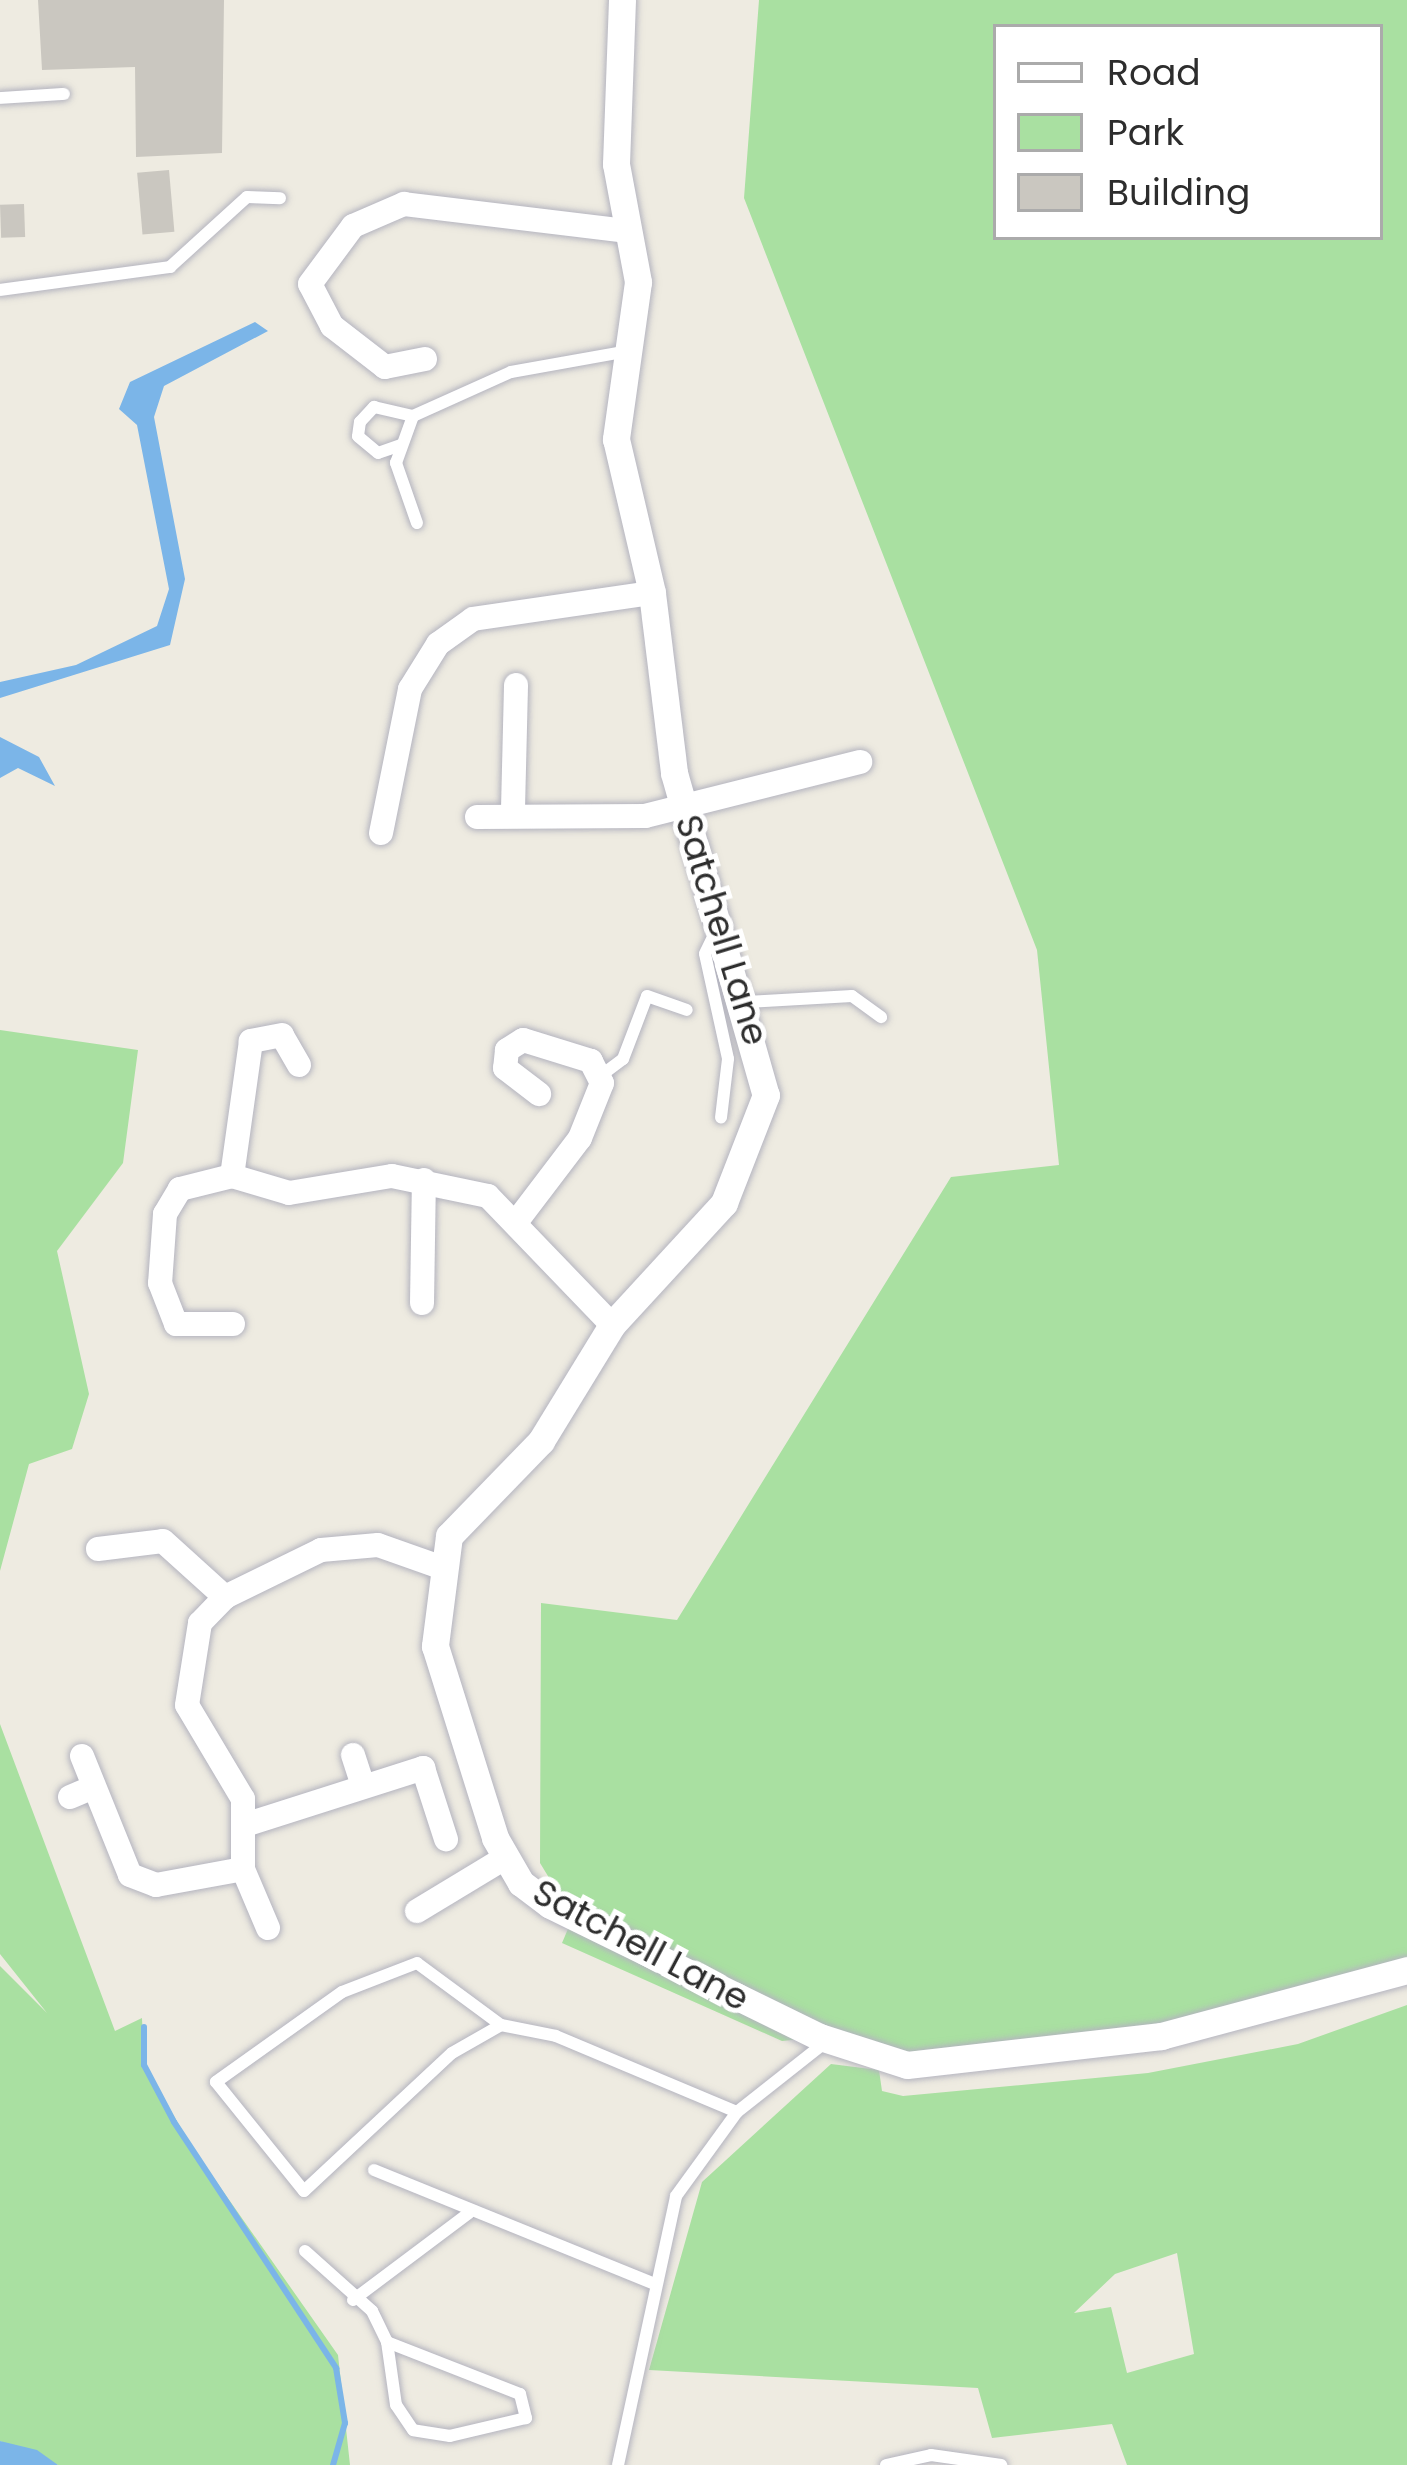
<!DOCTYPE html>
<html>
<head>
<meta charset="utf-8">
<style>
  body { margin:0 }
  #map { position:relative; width:1407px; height:2465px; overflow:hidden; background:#eeebe1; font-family:Poppins,sans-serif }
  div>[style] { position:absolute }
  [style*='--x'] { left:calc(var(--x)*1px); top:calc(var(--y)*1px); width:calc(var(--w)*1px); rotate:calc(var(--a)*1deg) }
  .green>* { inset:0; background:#a9e0a1 }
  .water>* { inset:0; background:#7bb5e8 }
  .stream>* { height:6px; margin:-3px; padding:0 3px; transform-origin:3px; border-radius:3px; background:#7bb5e8 }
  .building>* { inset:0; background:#cac7c0; transform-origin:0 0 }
  .roads { filter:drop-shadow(0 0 3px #b4b4bf) drop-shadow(0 0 3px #b4b4bf) }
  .service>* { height:12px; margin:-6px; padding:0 6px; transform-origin:6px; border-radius:6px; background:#fff }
  .minor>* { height:24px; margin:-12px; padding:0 12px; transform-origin:12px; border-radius:12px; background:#fff }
  .tertiary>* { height:27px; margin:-13.5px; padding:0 13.5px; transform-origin:13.5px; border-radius:13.5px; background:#fff }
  span { translate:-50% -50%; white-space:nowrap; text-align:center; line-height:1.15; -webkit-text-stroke:10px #fff; paint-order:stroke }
  .street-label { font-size:36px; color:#2d2d2d }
  .legend { position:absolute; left:993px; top:24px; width:390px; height:216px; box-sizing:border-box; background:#fff; border:3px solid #ababab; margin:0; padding:15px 21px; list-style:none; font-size:36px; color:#2d2d2d }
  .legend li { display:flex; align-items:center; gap:24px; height:60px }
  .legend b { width:60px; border:3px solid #ababab }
</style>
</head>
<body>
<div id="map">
  <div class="green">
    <div style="clip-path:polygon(evenodd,759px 0,1407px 0,1407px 1963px,1154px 2029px,913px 2056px,820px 2037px,782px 2041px,562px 1943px,573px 1917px,540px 1863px,541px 1603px,677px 1620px,951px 1177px,1059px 1165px,1037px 950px,744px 198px,759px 0,996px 27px,1380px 27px,1380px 237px,996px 237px,996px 27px)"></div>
    <div style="clip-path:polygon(0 1030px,138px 1050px,123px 1163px,57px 1251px,89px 1394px,72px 1449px,29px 1464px,0 1571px)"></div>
    <div style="clip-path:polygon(0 1724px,115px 2031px,142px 2018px,144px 2065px,192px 2147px,338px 2355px,350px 2465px,58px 2465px,0 2441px,0 1966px,47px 2013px,0 1954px)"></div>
    <div style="clip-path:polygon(evenodd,1407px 2005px,1407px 2465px,1127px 2465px,1112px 2424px,992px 2438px,978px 2388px,649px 2370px,702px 2182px,831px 2064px,879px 2070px,882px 2091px,903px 2096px,1148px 2073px,1298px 2044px,1407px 2005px,1177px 2253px,1194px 2354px,1127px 2373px,1111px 2307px,1074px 2313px,1115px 2274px,1177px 2253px)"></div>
  </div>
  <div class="water">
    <div style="clip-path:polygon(255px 322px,268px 331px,164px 386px,154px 417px,185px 579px,170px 645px,0 698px,0 682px,76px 665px,157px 626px,169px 589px,137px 425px,119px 409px,130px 382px)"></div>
    <div style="clip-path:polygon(0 737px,39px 757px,55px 786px,18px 768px,0 778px)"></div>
    <div style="clip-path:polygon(0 2441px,37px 2450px,58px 2465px,0 2465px)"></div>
  </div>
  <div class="stream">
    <div style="--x:144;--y:2027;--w:38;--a:90"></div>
    <div style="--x:144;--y:2065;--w:64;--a:62.2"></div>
    <div style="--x:174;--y:2122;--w:295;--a:56.6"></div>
    <div style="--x:336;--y:2368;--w:56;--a:80.7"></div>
    <div style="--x:345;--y:2423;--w:44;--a:105.9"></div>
  </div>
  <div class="building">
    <div style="clip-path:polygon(38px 0,224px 0,222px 153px,136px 157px,135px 67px,42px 70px)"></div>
    <div style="left:169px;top:170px;width:62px;height:32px;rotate:85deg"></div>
    <div style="left:24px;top:204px;width:33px;height:24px;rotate:88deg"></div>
  </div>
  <div class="roads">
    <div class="service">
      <div style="--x:0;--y:98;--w:64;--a:-3.6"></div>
      <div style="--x:0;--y:290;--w:172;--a:-7.7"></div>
      <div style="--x:170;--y:267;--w:104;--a:-42.3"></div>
      <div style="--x:247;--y:197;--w:33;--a:2"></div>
      <div style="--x:401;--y:445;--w:24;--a:161"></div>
      <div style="--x:378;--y:453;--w:26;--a:-140"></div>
      <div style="--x:358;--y:436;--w:14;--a:-82"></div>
      <div style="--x:360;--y:422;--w:21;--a:-47"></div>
      <div style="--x:374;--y:407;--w:40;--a:13"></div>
      <div style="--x:417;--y:523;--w:64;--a:-109.3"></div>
      <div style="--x:396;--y:463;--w:50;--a:-70.1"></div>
      <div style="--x:413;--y:416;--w:107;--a:-24.2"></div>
      <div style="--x:511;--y:372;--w:120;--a:-10.1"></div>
      <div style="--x:716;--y:931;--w:25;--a:116"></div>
      <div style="--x:705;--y:954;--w:107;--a:77.6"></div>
      <div style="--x:728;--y:1059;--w:59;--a:96.8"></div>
      <div style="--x:747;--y:1002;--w:105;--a:-3.3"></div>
      <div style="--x:852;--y:996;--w:36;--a:36"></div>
      <div style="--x:599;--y:1077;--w:30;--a:-37"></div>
      <div style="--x:623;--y:1059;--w:67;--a:-69.1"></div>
      <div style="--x:647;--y:996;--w:42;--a:19.3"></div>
      <div style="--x:501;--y:2025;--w:104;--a:-143.6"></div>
      <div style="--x:417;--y:1963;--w:80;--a:158.9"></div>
      <div style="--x:342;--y:1992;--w:155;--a:144.5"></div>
      <div style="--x:216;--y:2082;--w:140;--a:51.1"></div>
      <div style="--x:304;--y:2191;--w:202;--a:-43"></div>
      <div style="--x:452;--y:2053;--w:56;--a:-29.7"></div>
      <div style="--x:501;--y:2025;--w:56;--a:11.3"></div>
      <div style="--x:556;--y:2036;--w:196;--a:22.8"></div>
      <div style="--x:374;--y:2170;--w:300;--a:22.1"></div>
      <div style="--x:305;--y:2251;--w:90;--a:41.8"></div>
      <div style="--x:372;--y:2311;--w:34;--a:64"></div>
      <div style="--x:387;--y:2342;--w:143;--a:21.4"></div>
      <div style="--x:520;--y:2394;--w:25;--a:76"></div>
      <div style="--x:526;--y:2418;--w:78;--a:166.7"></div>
      <div style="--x:450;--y:2436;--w:37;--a:-171"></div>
      <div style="--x:413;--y:2430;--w:30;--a:-124"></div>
      <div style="--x:396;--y:2405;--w:64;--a:-98.1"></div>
      <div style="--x:353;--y:2300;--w:145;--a:-36.9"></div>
      <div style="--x:618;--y:2465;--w:275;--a:-77.8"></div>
      <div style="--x:676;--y:2196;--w:104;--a:-54"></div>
      <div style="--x:737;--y:2112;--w:115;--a:-38.3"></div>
      <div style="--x:886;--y:2465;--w:46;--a:-12.5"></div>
      <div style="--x:931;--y:2455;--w:71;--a:8.1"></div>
    </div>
    <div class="minor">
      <div style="--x:425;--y:359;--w:41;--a:168.7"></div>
      <div style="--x:385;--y:367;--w:67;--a:-142.3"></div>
      <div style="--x:332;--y:326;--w:47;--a:-117.6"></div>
      <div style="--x:310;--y:284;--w:72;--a:-53.4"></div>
      <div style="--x:353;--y:226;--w:56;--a:-23.3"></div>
      <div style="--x:404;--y:204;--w:224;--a:6.9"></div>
      <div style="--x:513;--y:809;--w:124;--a:-88.6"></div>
      <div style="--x:477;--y:817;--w:168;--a:-0.3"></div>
      <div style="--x:645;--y:816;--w:222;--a:-14.1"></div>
      <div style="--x:381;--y:833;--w:147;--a:-78.6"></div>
      <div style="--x:410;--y:689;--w:53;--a:-58.1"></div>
      <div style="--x:438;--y:644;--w:43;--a:-35.5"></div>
      <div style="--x:473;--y:619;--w:181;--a:-8.3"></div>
      <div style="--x:299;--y:1065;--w:34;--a:-120"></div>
      <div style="--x:282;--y:1035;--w:32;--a:169"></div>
      <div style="--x:251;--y:1041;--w:136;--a:98"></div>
      <div style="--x:232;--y:1176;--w:59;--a:16.6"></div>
      <div style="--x:289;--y:1193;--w:104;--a:-9.4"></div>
      <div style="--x:392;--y:1176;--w:98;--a:11.8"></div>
      <div style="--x:488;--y:1196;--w:179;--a:46.1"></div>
      <div style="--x:232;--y:1176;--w:54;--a:166"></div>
      <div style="--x:180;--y:1189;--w:29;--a:121"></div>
      <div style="--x:165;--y:1214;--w:69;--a:94.1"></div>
      <div style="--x:160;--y:1283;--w:44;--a:68.7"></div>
      <div style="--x:176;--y:1324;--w:57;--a:0"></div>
      <div style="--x:520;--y:1217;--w:99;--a:-52.8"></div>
      <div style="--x:580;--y:1138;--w:59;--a:-68.2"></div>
      <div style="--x:602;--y:1083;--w:25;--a:-117"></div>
      <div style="--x:591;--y:1061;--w:71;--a:-162.8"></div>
      <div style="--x:523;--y:1040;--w:19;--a:148"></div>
      <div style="--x:507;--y:1050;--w:18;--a:96"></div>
      <div style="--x:505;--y:1068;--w:43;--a:37.4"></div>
      <div style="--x:422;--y:1303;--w:123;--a:-89.1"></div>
      <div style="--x:98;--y:1549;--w:65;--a:-7"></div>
      <div style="--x:163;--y:1541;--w:84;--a:42.1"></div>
      <div style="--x:353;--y:1755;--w:33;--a:72"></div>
      <div style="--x:82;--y:1756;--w:128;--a:68"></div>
      <div style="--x:130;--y:1875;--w:28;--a:21"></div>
      <div style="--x:156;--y:1885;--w:88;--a:-10.4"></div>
      <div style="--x:70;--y:1797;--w:25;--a:-23"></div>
      <div style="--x:251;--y:1823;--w:181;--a:-17.7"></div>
      <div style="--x:423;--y:1768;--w:75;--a:72.1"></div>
      <div style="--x:417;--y:1911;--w:103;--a:-31.1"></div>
      <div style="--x:268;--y:1928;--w:64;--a:-113"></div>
      <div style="--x:243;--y:1869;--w:70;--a:-90"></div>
      <div style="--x:243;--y:1799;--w:109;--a:-120.8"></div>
      <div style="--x:187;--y:1705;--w:83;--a:-81"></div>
      <div style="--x:200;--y:1623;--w:36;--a:-46"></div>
      <div style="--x:225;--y:1597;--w:107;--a:-26.1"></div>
      <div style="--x:321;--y:1550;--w:57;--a:-5"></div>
      <div style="--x:378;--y:1545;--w:66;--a:19.5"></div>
    </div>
    <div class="tertiary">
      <div style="--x:622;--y:0;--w:164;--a:92.1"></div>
      <div style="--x:616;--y:164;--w:120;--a:79.4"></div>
      <div style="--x:638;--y:282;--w:159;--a:98"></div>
      <div style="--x:616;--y:439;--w:158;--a:76.8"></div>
      <div style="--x:652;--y:593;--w:181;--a:83"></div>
      <div style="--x:674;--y:773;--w:335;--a:74.1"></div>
      <div style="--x:766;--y:1095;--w:116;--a:111.3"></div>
      <div style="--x:724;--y:1203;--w:166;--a:132.6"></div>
      <div style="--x:612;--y:1325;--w:136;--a:121.5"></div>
      <div style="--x:541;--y:1441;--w:132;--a:134.1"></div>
      <div style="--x:449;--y:1536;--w:111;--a:97.3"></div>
      <div style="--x:435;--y:1646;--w:201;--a:72.6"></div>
      <div style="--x:495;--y:1838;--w:52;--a:60"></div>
      <div style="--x:521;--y:1883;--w:36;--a:37"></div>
      <div style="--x:550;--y:1905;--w:301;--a:26.1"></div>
      <div style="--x:820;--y:2037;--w:91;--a:17.8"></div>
      <div style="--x:907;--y:2065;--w:256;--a:-6.5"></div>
      <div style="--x:1161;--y:2036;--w:255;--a:-15"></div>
    </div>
  </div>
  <div class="street-label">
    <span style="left:722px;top:930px;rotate:73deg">Satchell Lane</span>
    <span style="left:641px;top:1945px;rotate:28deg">Satchell Lane</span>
  </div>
  <ul class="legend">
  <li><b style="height:15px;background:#fff"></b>Road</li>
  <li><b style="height:33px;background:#a9e0a1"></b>Park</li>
  <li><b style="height:33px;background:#cac7c0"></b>Building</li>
  </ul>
</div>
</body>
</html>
